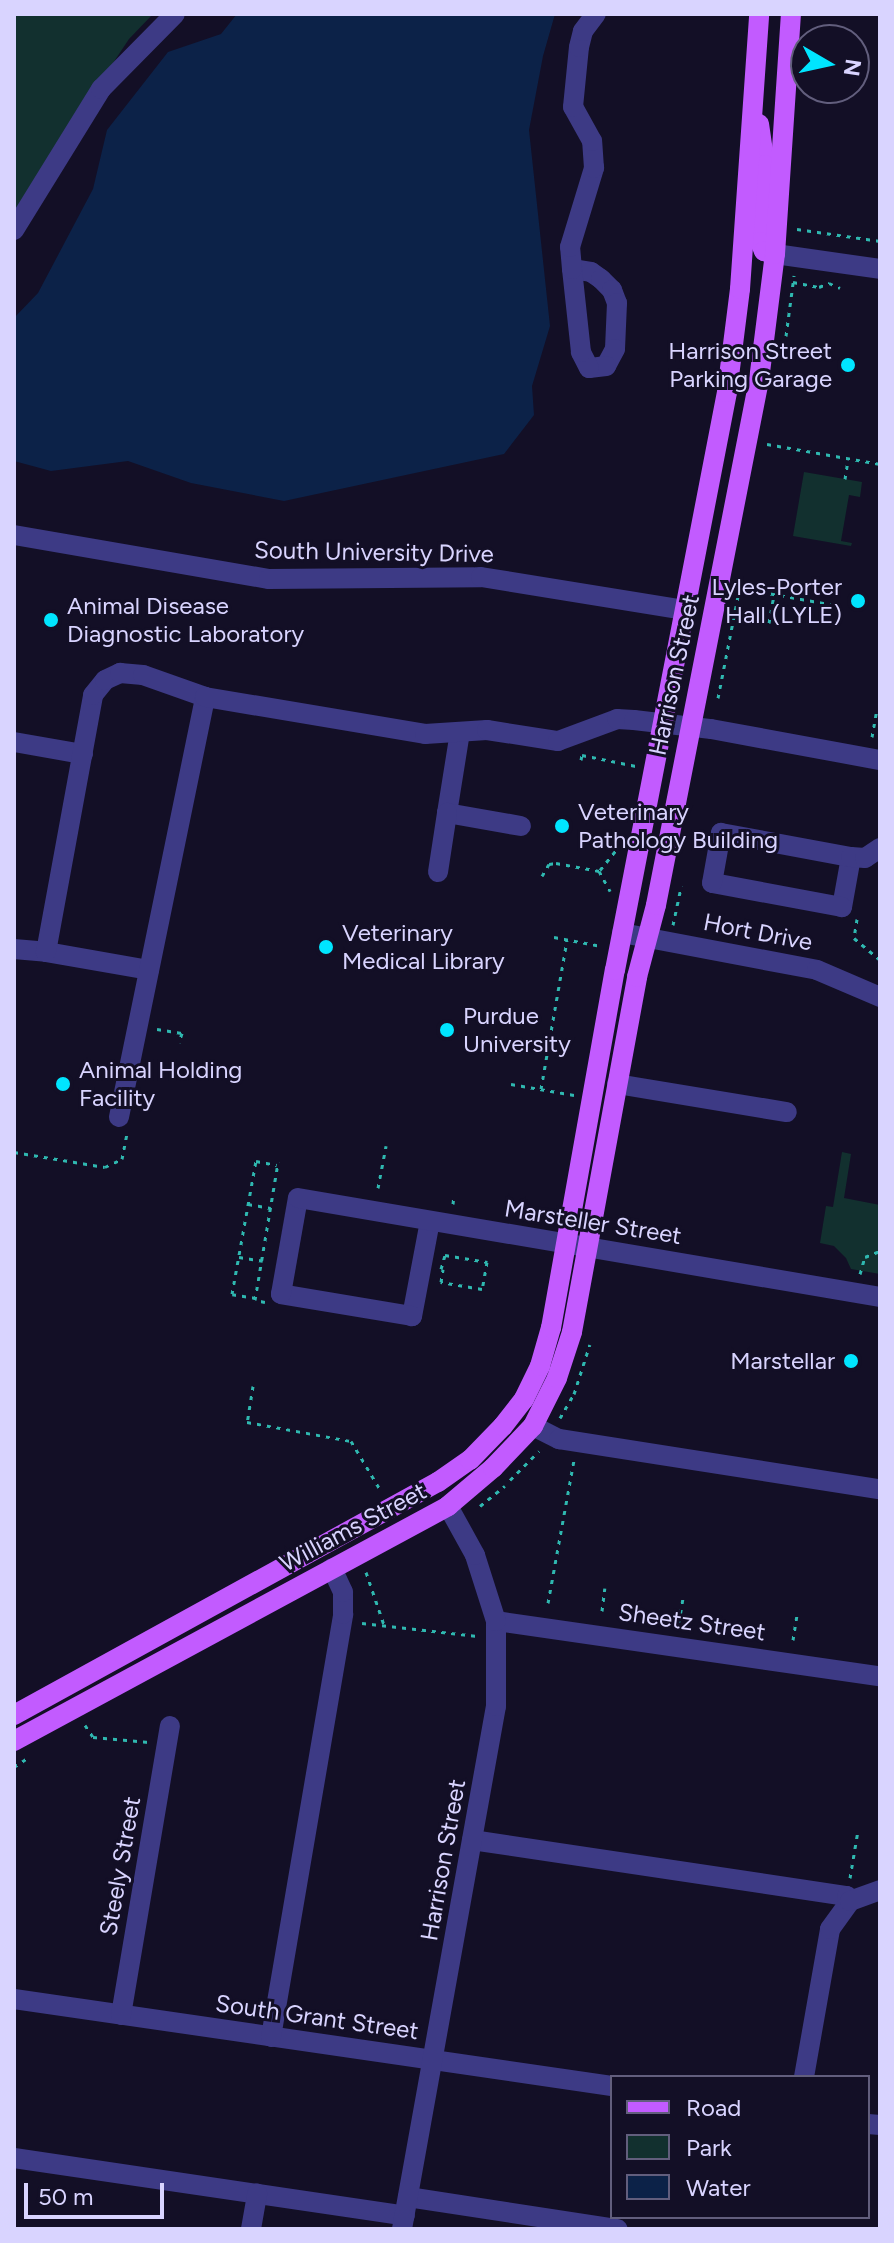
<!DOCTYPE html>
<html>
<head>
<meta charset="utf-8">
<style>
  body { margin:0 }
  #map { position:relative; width:894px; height:2243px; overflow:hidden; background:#130f26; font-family:Figtree,sans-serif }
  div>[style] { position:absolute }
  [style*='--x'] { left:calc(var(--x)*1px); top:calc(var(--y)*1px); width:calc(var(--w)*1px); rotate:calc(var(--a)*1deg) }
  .green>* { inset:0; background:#12302f }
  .water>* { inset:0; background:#0c2248 }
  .path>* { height:3px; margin-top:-1.5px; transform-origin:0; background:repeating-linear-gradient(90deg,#2fb8b0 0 4px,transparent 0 10px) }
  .minor>* { height:20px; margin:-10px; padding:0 10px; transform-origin:10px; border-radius:10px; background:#3d3a85 }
  .major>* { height:20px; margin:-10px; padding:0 10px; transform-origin:10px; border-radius:10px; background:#c25bff }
  .dots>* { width:22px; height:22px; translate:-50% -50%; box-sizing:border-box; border:4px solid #130f26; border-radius:50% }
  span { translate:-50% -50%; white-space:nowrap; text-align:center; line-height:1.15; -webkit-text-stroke:6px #130f26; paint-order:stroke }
  .poi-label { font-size:24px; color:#d9d4ff }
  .right { translate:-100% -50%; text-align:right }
  .left { translate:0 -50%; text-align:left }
  .street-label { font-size:24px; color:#d9d4ff }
  .frame { position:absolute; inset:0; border:16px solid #d9d4ff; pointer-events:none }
  .legend { position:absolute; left:610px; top:2075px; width:260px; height:144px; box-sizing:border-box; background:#130f26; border:2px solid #625e7d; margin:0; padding:10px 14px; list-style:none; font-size:24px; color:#d9d4ff }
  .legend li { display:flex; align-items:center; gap:16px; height:40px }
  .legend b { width:40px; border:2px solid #625e7d }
  .north { position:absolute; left:790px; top:24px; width:80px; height:80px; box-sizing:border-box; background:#130f26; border:2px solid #625e7d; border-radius:50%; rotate:99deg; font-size:22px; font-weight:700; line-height:32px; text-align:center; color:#d9d4ff }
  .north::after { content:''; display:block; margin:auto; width:28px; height:36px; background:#00e5ff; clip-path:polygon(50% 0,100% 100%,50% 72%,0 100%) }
  .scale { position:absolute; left:24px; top:2183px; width:140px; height:36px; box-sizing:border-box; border:4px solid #d9d4ff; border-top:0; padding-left:10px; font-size:24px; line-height:28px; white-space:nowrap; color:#d9d4ff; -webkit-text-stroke:6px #130f26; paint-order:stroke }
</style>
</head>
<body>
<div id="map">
  <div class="green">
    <div style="clip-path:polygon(14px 14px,153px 14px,129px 39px,14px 212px)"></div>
    <div style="clip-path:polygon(804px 472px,862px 482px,860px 497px,849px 495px,841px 541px,852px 543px,851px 546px,793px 536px)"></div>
    <div style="clip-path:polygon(842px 1152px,851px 1154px,844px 1198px,880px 1205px,880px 1274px,851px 1269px,846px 1258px,834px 1246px,820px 1243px,826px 1206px,833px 1207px)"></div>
  </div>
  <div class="water">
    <div style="clip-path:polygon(237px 14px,555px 14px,543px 56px,529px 130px,550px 326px,532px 386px,534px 415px,504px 454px,284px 501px,191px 483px,128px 461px,51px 471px,14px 461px,14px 318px,38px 293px,93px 189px,107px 130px,168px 52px,221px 34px)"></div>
  </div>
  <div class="path">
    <div style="--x:797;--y:229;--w:84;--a:8.2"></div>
    <div style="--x:793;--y:282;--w:26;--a:11"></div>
    <div style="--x:819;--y:287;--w:11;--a:-22"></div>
    <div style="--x:829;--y:283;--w:12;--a:24"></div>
    <div style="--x:786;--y:336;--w:61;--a:-82.4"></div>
    <div style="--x:767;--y:444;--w:115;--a:10"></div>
    <div style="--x:845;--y:479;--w:20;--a:-81"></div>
    <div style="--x:751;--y:590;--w:85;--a:10.1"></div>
    <div style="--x:769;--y:623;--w:29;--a:-80"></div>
    <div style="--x:718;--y:698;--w:109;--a:-78.9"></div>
    <div style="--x:872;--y:737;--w:29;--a:-80"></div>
    <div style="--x:581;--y:760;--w:5;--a:-79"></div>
    <div style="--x:582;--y:755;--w:55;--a:11.5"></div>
    <div style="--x:600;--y:870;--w:28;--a:-51"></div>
    <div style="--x:542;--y:876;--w:14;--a:-60"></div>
    <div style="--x:549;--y:864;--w:7;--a:-8"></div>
    <div style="--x:556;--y:863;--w:44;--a:10.5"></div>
    <div style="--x:599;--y:871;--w:23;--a:61"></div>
    <div style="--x:857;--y:919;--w:19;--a:99"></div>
    <div style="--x:854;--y:938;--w:34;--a:40"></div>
    <div style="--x:673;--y:925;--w:40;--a:-78"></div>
    <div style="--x:554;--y:937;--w:48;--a:10.8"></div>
    <div style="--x:157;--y:1029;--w:25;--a:9"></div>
    <div style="--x:182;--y:1033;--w:10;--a:107"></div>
    <div style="--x:511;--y:1084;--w:64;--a:9.9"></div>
    <div style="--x:541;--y:1089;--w:151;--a:-80.1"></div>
    <div style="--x:14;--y:1152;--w:92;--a:9.4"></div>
    <div style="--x:105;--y:1167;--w:19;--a:-25"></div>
    <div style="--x:122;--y:1159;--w:25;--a:-79"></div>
    <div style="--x:378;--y:1188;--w:43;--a:-79.2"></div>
    <div style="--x:248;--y:1204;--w:23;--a:10"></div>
    <div style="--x:453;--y:1204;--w:9;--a:-84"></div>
    <div style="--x:239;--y:1257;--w:24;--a:9"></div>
    <div style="--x:441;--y:1269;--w:15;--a:-74"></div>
    <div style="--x:445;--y:1255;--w:43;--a:9.5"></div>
    <div style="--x:487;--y:1262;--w:27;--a:100"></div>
    <div style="--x:482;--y:1289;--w:42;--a:-170.3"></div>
    <div style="--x:441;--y:1282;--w:13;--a:-81"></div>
    <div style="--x:860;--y:1274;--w:18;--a:-74"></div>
    <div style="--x:865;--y:1257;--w:16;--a:-22"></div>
    <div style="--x:256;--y:1298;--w:24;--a:-171"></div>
    <div style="--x:232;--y:1294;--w:135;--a:-79.8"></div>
    <div style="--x:256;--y:1161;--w:21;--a:11"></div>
    <div style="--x:265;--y:1302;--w:10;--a:-169"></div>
    <div style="--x:255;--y:1300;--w:140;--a:-80.5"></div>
    <div style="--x:253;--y:1386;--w:36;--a:99"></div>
    <div style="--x:247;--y:1422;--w:106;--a:10.4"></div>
    <div style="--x:351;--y:1441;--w:58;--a:59"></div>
    <div style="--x:560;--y:1418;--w:28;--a:-60"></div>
    <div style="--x:574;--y:1394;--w:52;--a:-72.3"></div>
    <div style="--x:510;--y:1480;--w:41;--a:-45"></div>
    <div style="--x:480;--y:1506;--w:32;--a:-39"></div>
    <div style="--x:366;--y:1572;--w:56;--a:71.2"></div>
    <div style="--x:548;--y:1603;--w:145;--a:-79.7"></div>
    <div style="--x:602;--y:1611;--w:23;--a:-83"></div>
    <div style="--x:362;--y:1623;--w:116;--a:6.4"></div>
    <div style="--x:679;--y:1623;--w:24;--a:-81"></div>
    <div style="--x:793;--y:1640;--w:24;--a:-81"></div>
    <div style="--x:85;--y:1725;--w:14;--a:56"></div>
    <div style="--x:93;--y:1737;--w:56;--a:5.1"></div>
    <div style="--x:14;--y:1767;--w:18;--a:-34"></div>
    <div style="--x:850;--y:1878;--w:49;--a:-80.5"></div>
  </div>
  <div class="minor">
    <div style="--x:14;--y:230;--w:166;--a:-58.3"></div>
    <div style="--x:101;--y:89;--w:105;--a:-45.4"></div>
    <div style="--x:775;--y:254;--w:106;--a:8.1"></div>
    <div style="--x:572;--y:269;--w:19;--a:9"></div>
    <div style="--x:591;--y:272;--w:12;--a:35"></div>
    <div style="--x:601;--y:279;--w:16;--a:45"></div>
    <div style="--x:612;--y:290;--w:14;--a:69"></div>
    <div style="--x:617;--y:303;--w:46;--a:92.5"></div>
    <div style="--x:615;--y:349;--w:19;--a:118"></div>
    <div style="--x:606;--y:366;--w:17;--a:173"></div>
    <div style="--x:589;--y:368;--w:18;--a:-117"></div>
    <div style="--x:581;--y:352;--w:83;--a:-96.2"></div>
    <div style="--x:572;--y:269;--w:22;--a:-95"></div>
    <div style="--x:570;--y:247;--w:83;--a:-73.1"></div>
    <div style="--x:594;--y:168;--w:27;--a:-94"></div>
    <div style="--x:592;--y:141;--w:39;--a:-119"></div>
    <div style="--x:573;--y:107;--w:60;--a:-84.3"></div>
    <div style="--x:579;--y:47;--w:16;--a:-76"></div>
    <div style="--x:583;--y:31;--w:21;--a:-53"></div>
    <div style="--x:14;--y:535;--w:259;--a:9.8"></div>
    <div style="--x:269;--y:579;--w:212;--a:-0.5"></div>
    <div style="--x:481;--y:577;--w:207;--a:9.2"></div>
    <div style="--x:460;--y:732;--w:82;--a:99.1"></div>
    <div style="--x:447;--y:813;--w:75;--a:10"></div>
    <div style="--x:14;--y:742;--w:70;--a:9.9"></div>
    <div style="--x:851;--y:857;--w:51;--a:100.2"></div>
    <div style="--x:842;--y:907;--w:132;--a:-169.5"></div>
    <div style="--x:712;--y:883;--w:51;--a:-79.8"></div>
    <div style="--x:721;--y:833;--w:132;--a:10.5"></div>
    <div style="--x:851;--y:857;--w:14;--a:4"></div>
    <div style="--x:865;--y:858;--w:18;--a:-34"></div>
    <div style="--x:438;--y:872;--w:60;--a:-81.3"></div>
    <div style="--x:622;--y:933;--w:198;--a:10.7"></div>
    <div style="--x:817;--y:970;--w:69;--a:23.2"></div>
    <div style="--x:14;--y:949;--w:32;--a:5"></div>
    <div style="--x:149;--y:970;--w:105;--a:-170.1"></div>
    <div style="--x:46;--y:952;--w:261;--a:-79.6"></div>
    <div style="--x:93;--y:695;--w:19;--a:-51"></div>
    <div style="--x:105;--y:680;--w:17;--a:-25"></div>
    <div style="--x:120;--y:673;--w:23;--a:5"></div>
    <div style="--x:143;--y:675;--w:66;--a:19.5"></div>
    <div style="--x:617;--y:1084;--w:172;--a:9.4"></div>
    <div style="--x:119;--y:1117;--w:429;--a:-78.4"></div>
    <div style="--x:205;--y:697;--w:223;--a:9.5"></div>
    <div style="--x:425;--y:734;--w:62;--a:-3.7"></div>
    <div style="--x:487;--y:730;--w:72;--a:8.8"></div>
    <div style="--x:558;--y:741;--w:63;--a:-20.4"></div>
    <div style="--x:617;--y:719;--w:17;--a:3"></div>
    <div style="--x:634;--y:720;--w:78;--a:6.7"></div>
    <div style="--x:711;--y:729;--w:172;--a:10.4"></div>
    <div style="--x:430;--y:1221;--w:97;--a:100.7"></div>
    <div style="--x:412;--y:1316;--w:133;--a:-170.5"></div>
    <div style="--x:281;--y:1294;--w:97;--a:-80"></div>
    <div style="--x:298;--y:1198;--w:590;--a:9.65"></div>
    <div style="--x:533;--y:1426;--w:29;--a:27"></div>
    <div style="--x:559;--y:1439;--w:325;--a:8.9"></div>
    <div style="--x:496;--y:1621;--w:388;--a:8.2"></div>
    <div style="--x:472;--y:1840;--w:379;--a:8.5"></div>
    <div style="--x:847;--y:1896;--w:6;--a:59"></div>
    <div style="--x:14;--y:1999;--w:604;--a:8.28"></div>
    <div style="--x:121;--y:2015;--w:293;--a:-80.4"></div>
    <div style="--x:271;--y:2037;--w:429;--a:-80.3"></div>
    <div style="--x:343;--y:1614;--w:22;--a:-90"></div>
    <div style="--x:343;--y:1592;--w:26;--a:-115"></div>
    <div style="--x:804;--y:2077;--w:150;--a:-80"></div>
    <div style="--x:830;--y:1929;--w:34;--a:-54"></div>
    <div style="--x:850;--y:1901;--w:32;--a:-20"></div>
    <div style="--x:868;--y:2124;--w:12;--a:5"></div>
    <div style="--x:14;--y:2158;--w:395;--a:8.4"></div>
    <div style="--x:408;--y:2197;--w:212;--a:8.7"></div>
    <div style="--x:251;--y:2229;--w:36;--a:-80"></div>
    <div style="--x:402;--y:2229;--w:531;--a:-79.81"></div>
    <div style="--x:496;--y:1706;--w:85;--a:-90"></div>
    <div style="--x:496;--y:1621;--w:69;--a:-107.7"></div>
    <div style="--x:475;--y:1555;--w:56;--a:-118.9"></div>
  </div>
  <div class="major">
    <div style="--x:759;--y:124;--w:41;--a:81.7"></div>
    <div style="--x:765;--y:165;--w:77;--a:93.7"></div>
    <div style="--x:760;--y:242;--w:10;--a:66"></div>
    <div style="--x:764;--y:251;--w:11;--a:15"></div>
    <div style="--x:14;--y:1715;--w:484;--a:-28.8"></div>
    <div style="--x:438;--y:1482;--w:39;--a:-35"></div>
    <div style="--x:470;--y:1460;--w:47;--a:-45.9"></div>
    <div style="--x:503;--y:1426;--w:34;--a:-52"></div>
    <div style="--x:524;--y:1399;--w:37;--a:-64"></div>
    <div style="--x:540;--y:1366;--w:40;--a:-74"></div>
    <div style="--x:551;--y:1328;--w:364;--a:-79.9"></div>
    <div style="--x:615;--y:970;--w:589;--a:-79.03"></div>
    <div style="--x:727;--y:392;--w:104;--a:-82.8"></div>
    <div style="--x:740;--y:289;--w:276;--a:-86"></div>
    <div style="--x:14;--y:1741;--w:494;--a:-28.4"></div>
    <div style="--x:448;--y:1506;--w:59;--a:-40.2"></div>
    <div style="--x:493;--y:1468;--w:58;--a:-46.4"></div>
    <div style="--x:533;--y:1426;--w:54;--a:-63.4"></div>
    <div style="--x:557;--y:1378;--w:48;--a:-71.9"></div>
    <div style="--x:572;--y:1332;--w:361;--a:-79.6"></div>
    <div style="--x:637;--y:977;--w:74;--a:-75.2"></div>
    <div style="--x:656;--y:905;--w:535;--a:-78.9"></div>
    <div style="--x:759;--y:380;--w:127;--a:-82.8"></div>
    <div style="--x:775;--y:254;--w:241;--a:-86.2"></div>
  </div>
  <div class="dots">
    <div style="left:848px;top:365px;background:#00e5ff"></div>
    <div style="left:858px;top:601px;background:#00e5ff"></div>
    <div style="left:51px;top:620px;background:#00e5ff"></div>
    <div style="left:562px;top:826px;background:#00e5ff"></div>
    <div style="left:326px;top:947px;background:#00e5ff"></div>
    <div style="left:447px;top:1030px;background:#00e5ff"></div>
    <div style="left:63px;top:1084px;background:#00e5ff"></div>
    <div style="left:851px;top:1361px;background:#00e5ff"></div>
  </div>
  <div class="poi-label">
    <span class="right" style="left:832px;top:365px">Harrison Street<br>Parking Garage</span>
    <span class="right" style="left:842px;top:601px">Lyles-Porter<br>Hall (LYLE)</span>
    <span class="left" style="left:67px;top:620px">Animal Disease<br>Diagnostic Laboratory</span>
    <span class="left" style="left:578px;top:826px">Veterinary<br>Pathology Building</span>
    <span class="left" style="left:342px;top:947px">Veterinary<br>Medical Library</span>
    <span class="left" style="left:463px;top:1030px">Purdue<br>University</span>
    <span class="left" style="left:79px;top:1084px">Animal Holding<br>Facility</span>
    <span class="right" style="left:835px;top:1361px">Marstellar</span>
  </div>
  <div class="street-label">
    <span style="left:374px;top:552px;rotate:1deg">South University Drive</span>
    <span style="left:674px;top:675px;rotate:-78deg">Harrison Street</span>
    <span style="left:758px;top:932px;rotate:11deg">Hort Drive</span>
    <span style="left:593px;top:1222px;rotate:9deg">Marsteller Street</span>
    <span style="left:353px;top:1527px;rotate:-28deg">Williams Street</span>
    <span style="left:692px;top:1622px;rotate:8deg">Sheetz Street</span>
    <span style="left:443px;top:1860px;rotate:-80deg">Harrison Street</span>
    <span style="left:120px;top:1866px;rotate:-80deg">Steely Street</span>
    <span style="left:317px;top:2017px;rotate:8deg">South Grant Street</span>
  </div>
  <div class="frame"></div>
  <ul class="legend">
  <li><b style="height:10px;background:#c25bff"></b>Road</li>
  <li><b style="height:22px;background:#12302f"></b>Park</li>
  <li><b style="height:22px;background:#0c2248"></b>Water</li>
  </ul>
  <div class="north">N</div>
  <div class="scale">50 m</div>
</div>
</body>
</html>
